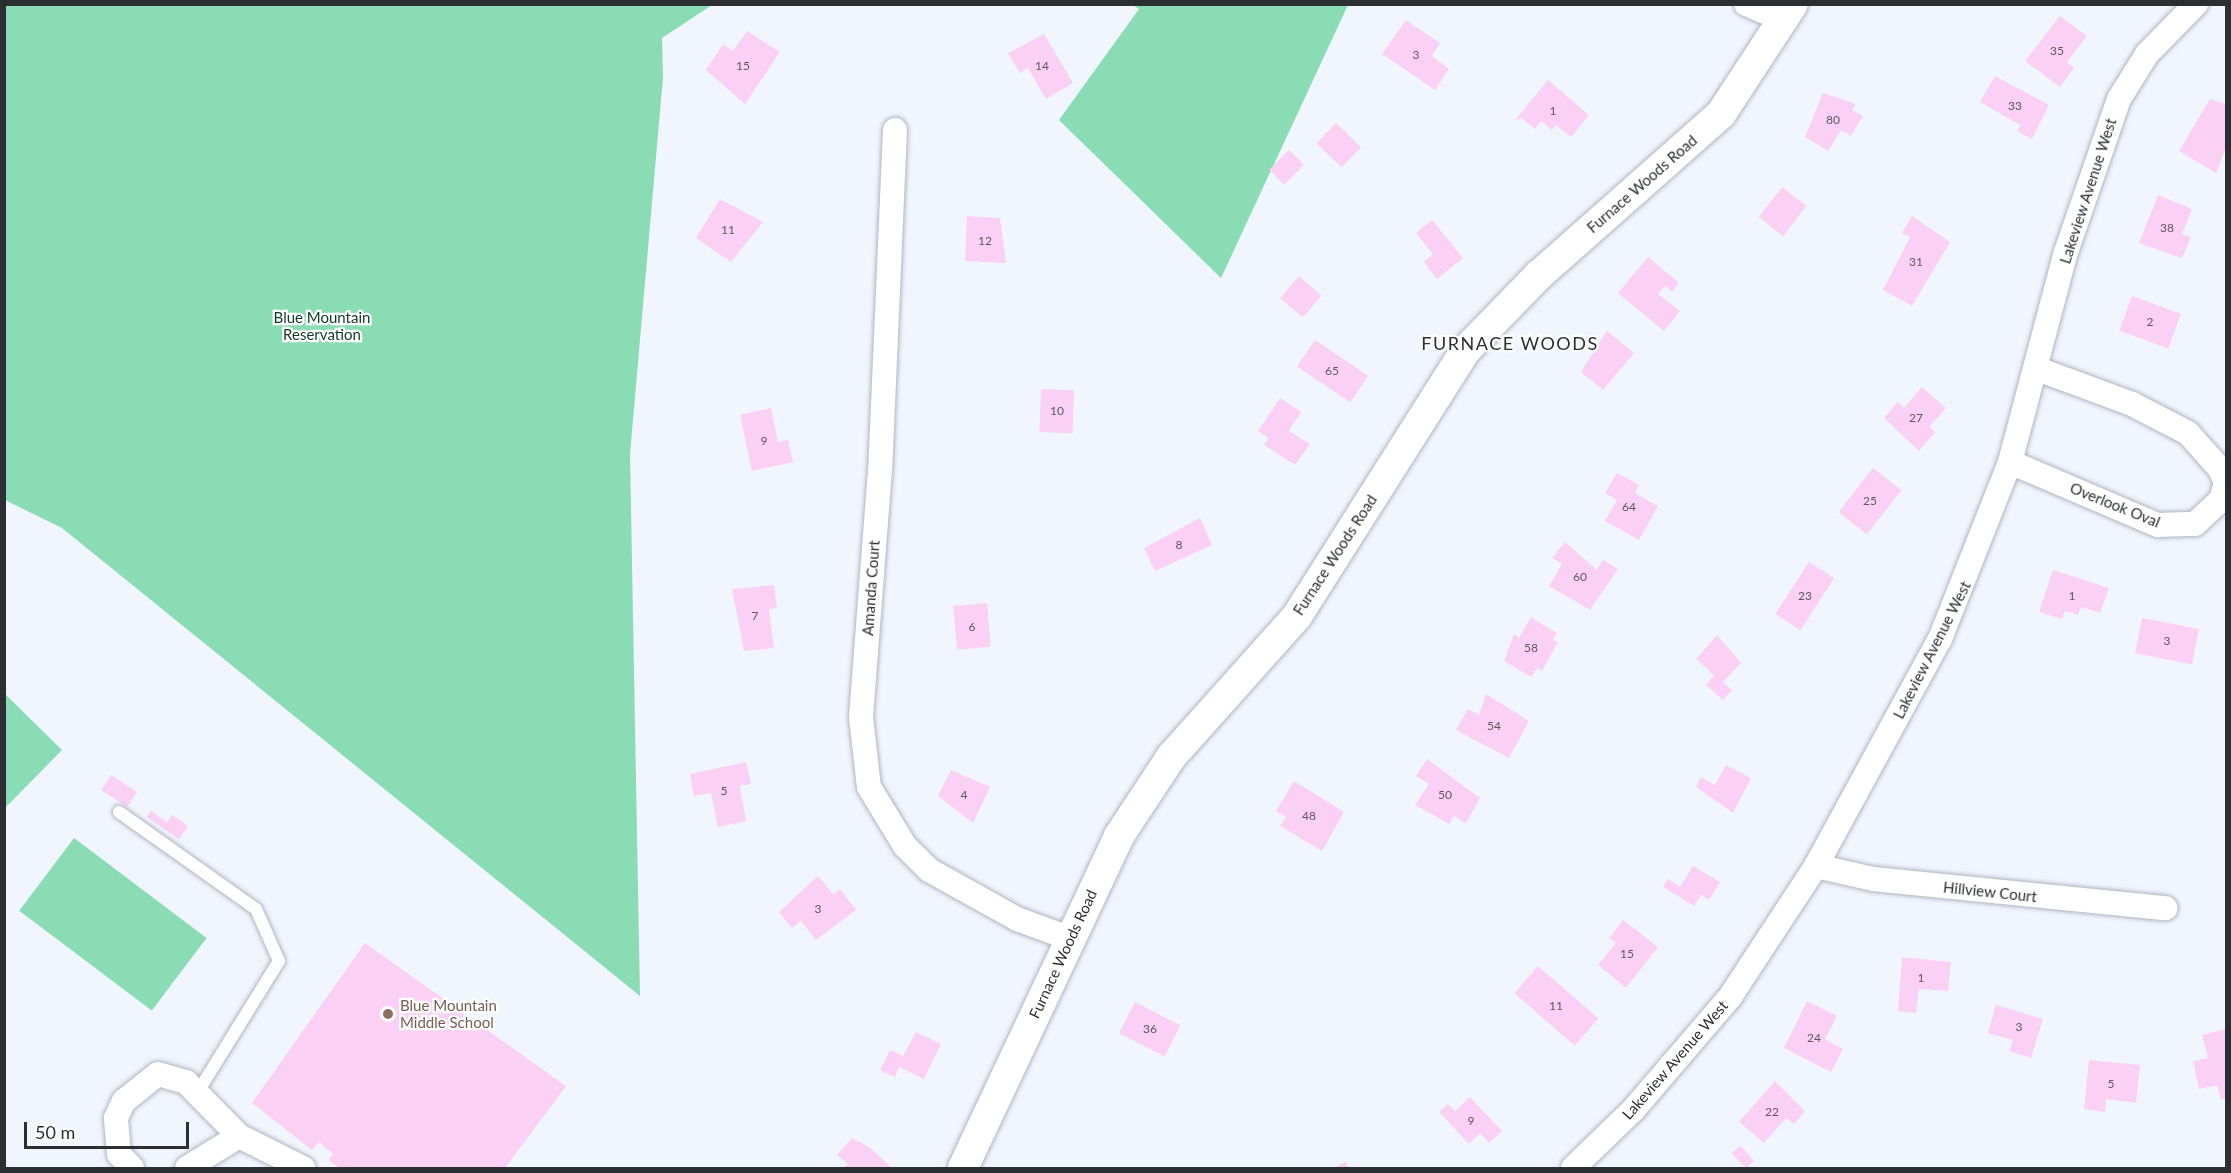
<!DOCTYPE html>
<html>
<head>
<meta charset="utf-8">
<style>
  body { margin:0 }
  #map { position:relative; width:2231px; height:1173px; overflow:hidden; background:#f1f5fe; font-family:Lato,sans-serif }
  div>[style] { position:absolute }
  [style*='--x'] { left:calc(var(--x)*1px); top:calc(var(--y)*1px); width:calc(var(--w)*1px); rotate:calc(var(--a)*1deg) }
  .green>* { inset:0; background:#89dcb4; transform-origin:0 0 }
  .building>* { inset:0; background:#fad0f5; transform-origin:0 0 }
  .roads { filter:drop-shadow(0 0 2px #b1b5c0) drop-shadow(0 0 2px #b1b5c0) }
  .service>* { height:12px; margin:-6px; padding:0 6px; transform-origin:6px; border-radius:6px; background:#fff }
  .minor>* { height:24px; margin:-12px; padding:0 12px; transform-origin:12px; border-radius:12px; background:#fff }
  .tertiary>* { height:30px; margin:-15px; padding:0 15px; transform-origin:15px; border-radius:15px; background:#fff }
  .dots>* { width:16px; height:16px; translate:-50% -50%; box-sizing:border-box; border:3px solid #fff; border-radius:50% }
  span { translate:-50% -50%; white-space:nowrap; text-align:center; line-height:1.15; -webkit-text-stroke:4.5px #fff; paint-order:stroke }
  .number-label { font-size:12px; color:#605663 }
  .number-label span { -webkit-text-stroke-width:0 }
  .street-label { font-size:15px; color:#2c2e32 }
  .park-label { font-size:15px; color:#103a28 }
  .education-label { font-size:15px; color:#785e54 }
  .left { translate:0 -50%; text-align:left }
  .quarter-label { font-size:18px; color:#2c2e32; letter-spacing:1.5px }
  .frame { position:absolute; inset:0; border:6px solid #2c2e32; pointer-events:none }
  .scale { position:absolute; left:24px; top:1122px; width:165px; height:27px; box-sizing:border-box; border:3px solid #2c2e32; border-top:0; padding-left:8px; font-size:18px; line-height:21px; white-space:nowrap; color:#2c2e32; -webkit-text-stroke:4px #fff; paint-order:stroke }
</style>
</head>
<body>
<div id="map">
  <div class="green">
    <div style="clip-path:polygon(4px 5px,712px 5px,662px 38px,663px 77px,630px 454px,640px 996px,62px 528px,5px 500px)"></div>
    <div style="clip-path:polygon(1133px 5px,1348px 5px,1221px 278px,1059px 120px,1139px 9px)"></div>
    <div style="clip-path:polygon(4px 693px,62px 750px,5px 808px,4px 808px)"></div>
    <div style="left:74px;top:838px;width:166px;height:91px;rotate:37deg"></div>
  </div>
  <div class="building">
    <div style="clip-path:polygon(2060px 16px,2087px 36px,2067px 62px,2074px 68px,2060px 87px,2025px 61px)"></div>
    <div style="clip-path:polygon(1406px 20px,1440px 43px,1432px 56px,1449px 69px,1435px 90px,1382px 54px)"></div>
    <div style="clip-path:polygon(747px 31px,780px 52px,745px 104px,706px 70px,723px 44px,733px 51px)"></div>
    <div style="clip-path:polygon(1044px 34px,1073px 83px,1046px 99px,1028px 68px,1020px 73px,1008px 53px)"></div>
    <div style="clip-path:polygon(1995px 76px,2049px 105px,2032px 139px,2017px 131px,2020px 125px,1980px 102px)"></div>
    <div style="clip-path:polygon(1548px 80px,1589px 115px,1571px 137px,1556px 125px,1552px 130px,1541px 121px,1535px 129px,1522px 118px,1515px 120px)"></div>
    <div style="clip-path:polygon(1823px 93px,1856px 104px,1852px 110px,1863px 116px,1851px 136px,1841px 130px,1828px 151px,1805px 137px)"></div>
    <div style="clip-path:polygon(2210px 99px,2226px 104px,2226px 147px,2216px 173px,2179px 151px)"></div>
    <div style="left:1336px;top:123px;width:35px;height:28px;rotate:44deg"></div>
    <div style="left:1289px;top:150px;width:21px;height:28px;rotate:45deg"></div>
    <div style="left:1782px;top:187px;width:31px;height:38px;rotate:38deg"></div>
    <div style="clip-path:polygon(2158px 195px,2192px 209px,2182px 234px,2191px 237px,2182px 258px,2139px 243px)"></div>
    <div style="clip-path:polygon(720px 199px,763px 222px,731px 262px,696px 238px)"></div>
    <div style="clip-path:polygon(967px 216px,1000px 218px,1006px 263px,965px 261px)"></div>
    <div style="clip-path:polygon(1912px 216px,1950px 242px,1912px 306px,1883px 290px,1910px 237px,1902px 233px)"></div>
    <div style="clip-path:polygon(1432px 220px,1463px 258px,1437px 279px,1424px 262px,1433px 254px,1416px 233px)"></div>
    <div style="clip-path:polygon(1648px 257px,1679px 283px,1672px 292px,1665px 286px,1658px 294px,1680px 311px,1664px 331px,1618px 293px)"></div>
    <div style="left:1299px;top:276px;width:30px;height:29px;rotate:41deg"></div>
    <div style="left:2132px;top:296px;width:52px;height:37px;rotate:20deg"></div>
    <div style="clip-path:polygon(1607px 331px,1634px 353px,1603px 390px,1581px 372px)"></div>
    <div style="left:1315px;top:340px;width:64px;height:32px;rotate:34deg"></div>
    <div style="clip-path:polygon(1922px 387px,1946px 408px,1929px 427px,1935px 432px,1919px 451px,1884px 418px,1898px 402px,1904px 408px)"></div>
    <div style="left:1041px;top:389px;width:33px;height:43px;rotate:2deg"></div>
    <div style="clip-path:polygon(1280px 398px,1301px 412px,1289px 431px,1310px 444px,1295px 465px,1264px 445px,1269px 438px,1258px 431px)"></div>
    <div style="clip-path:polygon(771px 408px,778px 442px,788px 440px,793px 462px,752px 471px,740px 415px)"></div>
    <div style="left:1873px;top:468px;width:36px;height:56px;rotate:38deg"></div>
    <div style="clip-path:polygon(1617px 473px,1639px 485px,1635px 493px,1658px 506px,1639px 540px,1605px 521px,1617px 500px,1605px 493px)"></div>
    <div style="clip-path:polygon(1200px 518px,1212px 545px,1155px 571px,1144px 548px)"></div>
    <div style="clip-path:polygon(1565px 542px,1597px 570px,1603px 560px,1618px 569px,1590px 610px,1549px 586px,1562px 564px,1552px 558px)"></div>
    <div style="left:1809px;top:562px;width:30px;height:62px;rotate:33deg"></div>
    <div style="clip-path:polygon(2053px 570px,2109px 588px,2100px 613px,2081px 607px,2078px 615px,2065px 611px,2062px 619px,2039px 612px)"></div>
    <div style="clip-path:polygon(774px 585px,777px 608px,769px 609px,774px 648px,744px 651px,732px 589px)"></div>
    <div style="left:987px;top:603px;width:44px;height:34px;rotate:85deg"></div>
    <div style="clip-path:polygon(1531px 617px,1557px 633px,1553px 640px,1558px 642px,1542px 671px,1537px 668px,1531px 677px,1504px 661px,1514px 634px,1519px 638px)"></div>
    <div style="left:2142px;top:618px;width:58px;height:36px;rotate:11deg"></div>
    <div style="clip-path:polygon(1717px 635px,1741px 663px,1723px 682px,1732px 690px,1723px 700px,1706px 685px,1714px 675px,1696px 659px)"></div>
    <div style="clip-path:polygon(1486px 694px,1529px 721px,1509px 758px,1456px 730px,1468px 709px,1479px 715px)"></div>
    <div style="clip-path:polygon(1427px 759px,1480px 798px,1466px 823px,1454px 816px,1449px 824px,1415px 805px,1429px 784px,1416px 776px)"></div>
    <div style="clip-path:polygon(746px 762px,751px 784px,740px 786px,746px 821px,718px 827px,711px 793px,694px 796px,690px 774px)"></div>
    <div style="clip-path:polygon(1726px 765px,1751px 778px,1733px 813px,1696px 787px,1701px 777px,1715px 785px)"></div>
    <div style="clip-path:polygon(951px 770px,990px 787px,973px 823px,938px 796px)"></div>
    <div style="left:111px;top:775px;width:31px;height:18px;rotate:33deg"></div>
    <div style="clip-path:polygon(1294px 781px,1344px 812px,1322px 851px,1280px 826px,1286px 817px,1276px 811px)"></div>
    <div style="clip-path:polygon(151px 811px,167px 822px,172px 815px,188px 826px,179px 839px,147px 817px)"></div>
    <div style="clip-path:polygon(1693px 866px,1720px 882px,1709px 900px,1701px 895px,1694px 906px,1663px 887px,1668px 879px,1680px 887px)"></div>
    <div style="clip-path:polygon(818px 876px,833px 894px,840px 889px,856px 910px,816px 940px,801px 921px,792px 928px,779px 912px)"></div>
    <div style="clip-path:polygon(1623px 920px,1658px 947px,1626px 988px,1598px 965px,1616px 943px,1609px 938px)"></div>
    <div style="clip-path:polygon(365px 943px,566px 1086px,505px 1168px,340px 1168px,328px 1160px,333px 1154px,319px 1142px,312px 1150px,252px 1103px)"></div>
    <div style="clip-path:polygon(1902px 957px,1951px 962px,1948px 991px,1919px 989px,1916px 1013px,1898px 1011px)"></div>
    <div style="left:1538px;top:966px;width:80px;height:36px;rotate:41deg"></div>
    <div style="clip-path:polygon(1807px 1001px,1837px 1016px,1825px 1039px,1843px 1049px,1831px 1072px,1784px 1048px)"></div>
    <div style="left:1135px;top:1002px;width:51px;height:35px;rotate:27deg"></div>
    <div style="clip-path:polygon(1996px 1005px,2043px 1019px,2031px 1058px,2009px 1051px,2013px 1040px,1988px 1033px)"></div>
    <div style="clip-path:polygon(2226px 1029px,2226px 1098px,2221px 1100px,2217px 1085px,2199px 1089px,2193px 1061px,2208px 1058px,2202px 1035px)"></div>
    <div style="clip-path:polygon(916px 1032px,941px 1044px,924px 1079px,899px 1067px,895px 1077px,880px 1070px,890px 1050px,903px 1056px)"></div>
    <div style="clip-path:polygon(2089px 1060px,2140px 1065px,2136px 1103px,2106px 1099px,2105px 1112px,2084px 1109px)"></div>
    <div style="clip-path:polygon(1775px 1081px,1805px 1111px,1794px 1124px,1786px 1118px,1764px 1143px,1739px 1122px)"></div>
    <div style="clip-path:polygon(1470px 1097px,1502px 1131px,1489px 1143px,1480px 1133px,1469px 1144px,1439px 1112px,1448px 1104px,1455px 1111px)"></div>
    <div style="clip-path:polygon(852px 1138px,869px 1147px,891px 1167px,844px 1168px,848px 1164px,837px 1155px)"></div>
    <div style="clip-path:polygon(1741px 1146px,1754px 1161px,1746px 1168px,1731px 1153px)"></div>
    <div style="clip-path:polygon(1345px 1162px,1349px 1168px,1334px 1168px)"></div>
  </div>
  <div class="roads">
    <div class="service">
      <div style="--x:119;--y:812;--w:168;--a:35.3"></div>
      <div style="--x:256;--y:909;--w:57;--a:66.1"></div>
      <div style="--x:279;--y:961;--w:155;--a:121.8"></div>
    </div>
    <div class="minor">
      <div style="--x:1746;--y:4;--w:43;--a:23"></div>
      <div style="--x:895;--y:130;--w:340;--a:92.5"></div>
      <div style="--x:880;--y:470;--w:248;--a:94.4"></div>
      <div style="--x:861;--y:717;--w:70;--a:83.5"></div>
      <div style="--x:869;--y:787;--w:69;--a:58.6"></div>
      <div style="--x:905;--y:846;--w:34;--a:45"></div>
      <div style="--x:929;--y:870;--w:101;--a:29.1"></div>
      <div style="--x:1017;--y:919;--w:55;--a:20.1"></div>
      <div style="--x:2010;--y:462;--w:161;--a:23.1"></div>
      <div style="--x:2158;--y:525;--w:37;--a:-2"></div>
      <div style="--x:2195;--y:524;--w:35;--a:-43"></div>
      <div style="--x:2221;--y:500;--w:18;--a:-74"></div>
      <div style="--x:2226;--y:483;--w:15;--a:-113"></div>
      <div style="--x:2220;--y:469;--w:48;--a:-131.6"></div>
      <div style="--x:2188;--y:433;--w:63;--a:-152.6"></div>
      <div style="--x:2132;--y:404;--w:100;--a:-159.6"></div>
      <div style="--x:1816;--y:866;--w:58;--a:12.8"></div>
      <div style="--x:1873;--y:879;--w:294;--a:5.7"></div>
      <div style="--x:239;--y:1136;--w:72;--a:26.6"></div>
      <div style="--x:132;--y:1168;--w:19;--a:-133"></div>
      <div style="--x:119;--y:1154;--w:36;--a:-95"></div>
      <div style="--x:116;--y:1118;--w:19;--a:-65"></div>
      <div style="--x:124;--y:1101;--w:43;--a:-38.5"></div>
      <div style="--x:158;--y:1074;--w:29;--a:16"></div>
      <div style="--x:186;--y:1082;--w:76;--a:45.5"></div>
      <div style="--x:239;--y:1136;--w:61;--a:148.4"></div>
      <div style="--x:1573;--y:1168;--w:85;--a:-44"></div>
      <div style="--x:1634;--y:1109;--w:148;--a:-49.4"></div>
      <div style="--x:1730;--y:997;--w:157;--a:-56.7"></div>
      <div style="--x:1816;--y:866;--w:259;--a:-61.4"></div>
      <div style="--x:1940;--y:639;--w:190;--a:-68.4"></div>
      <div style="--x:2010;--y:462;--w:217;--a:-75.1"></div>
      <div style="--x:2066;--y:252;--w:162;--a:-70.9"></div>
      <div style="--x:2119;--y:99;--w:53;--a:-58.1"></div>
      <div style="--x:2147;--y:54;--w:70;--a:-45.6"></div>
    </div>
    <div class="tertiary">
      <div style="--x:963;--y:1168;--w:367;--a:-64.8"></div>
      <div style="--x:1119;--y:836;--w:95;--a:-56.6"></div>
      <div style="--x:1171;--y:757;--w:189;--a:-48.2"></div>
      <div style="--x:1297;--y:616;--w:315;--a:-57.6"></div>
      <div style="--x:1466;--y:350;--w:105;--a:-45.8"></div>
      <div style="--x:1539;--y:275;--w:243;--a:-41.5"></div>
      <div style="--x:1721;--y:114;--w:131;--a:-56.8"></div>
    </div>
  </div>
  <div class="dots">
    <div style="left:388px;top:1014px;background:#8d6e63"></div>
  </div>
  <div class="number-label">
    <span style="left:2057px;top:51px">35</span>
    <span style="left:1416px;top:55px">3</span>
    <span style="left:743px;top:66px">15</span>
    <span style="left:1042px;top:66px">14</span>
    <span style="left:2015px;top:106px">33</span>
    <span style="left:1553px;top:111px">1</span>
    <span style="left:1833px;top:120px">80</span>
    <span style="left:2167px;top:228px">38</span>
    <span style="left:728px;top:230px">11</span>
    <span style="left:985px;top:241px">12</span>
    <span style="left:1916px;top:262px">31</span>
    <span style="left:2150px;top:322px">2</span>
    <span style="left:1332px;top:371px">65</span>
    <span style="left:1057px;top:411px">10</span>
    <span style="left:1916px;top:418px">27</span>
    <span style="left:764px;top:441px">9</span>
    <span style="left:1870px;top:501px">25</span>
    <span style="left:1629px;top:507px">64</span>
    <span style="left:1179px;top:545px">8</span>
    <span style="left:1580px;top:577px">60</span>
    <span style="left:1805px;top:596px">23</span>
    <span style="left:2072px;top:596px">1</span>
    <span style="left:755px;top:616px">7</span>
    <span style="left:972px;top:627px">6</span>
    <span style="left:2167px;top:641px">3</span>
    <span style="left:1531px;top:648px">58</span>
    <span style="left:1494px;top:726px">54</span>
    <span style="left:724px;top:791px">5</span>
    <span style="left:964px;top:795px">4</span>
    <span style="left:1445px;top:795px">50</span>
    <span style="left:1309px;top:816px">48</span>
    <span style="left:818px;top:909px">3</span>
    <span style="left:1627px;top:954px">15</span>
    <span style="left:1921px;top:978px">1</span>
    <span style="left:1556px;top:1006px">11</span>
    <span style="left:2019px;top:1027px">3</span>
    <span style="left:1150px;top:1029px">36</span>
    <span style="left:1814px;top:1038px">24</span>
    <span style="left:2111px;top:1084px">5</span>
    <span style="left:1772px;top:1112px">22</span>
    <span style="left:1471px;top:1121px">9</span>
  </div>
  <div class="street-label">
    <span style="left:1642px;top:184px;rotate:-41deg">Furnace Woods Road</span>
    <span style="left:2088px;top:191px;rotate:-72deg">Lakeview Avenue West</span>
    <span style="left:2115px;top:505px;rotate:22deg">Overlook Oval</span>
    <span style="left:1335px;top:555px;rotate:-57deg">Furnace Woods Road</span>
    <span style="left:871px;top:588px;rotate:-86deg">Amanda Court</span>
    <span style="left:1932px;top:650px;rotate:-63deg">Lakeview Avenue West</span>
    <span style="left:1990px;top:892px;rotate:6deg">Hillview Court</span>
    <span style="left:1063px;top:954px;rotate:-65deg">Furnace Woods Road</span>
    <span style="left:1675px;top:1060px;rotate:-49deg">Lakeview Avenue West</span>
  </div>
  <div class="park-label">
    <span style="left:322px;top:326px">Blue Mountain<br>Reservation</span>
  </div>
  <div class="education-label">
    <span class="left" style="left:400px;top:1014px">Blue Mountain<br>Middle School</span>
  </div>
  <div class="quarter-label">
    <span style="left:1510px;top:343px">FURNACE WOODS</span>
  </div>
  <div class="frame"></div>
  <div class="scale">50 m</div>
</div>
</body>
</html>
